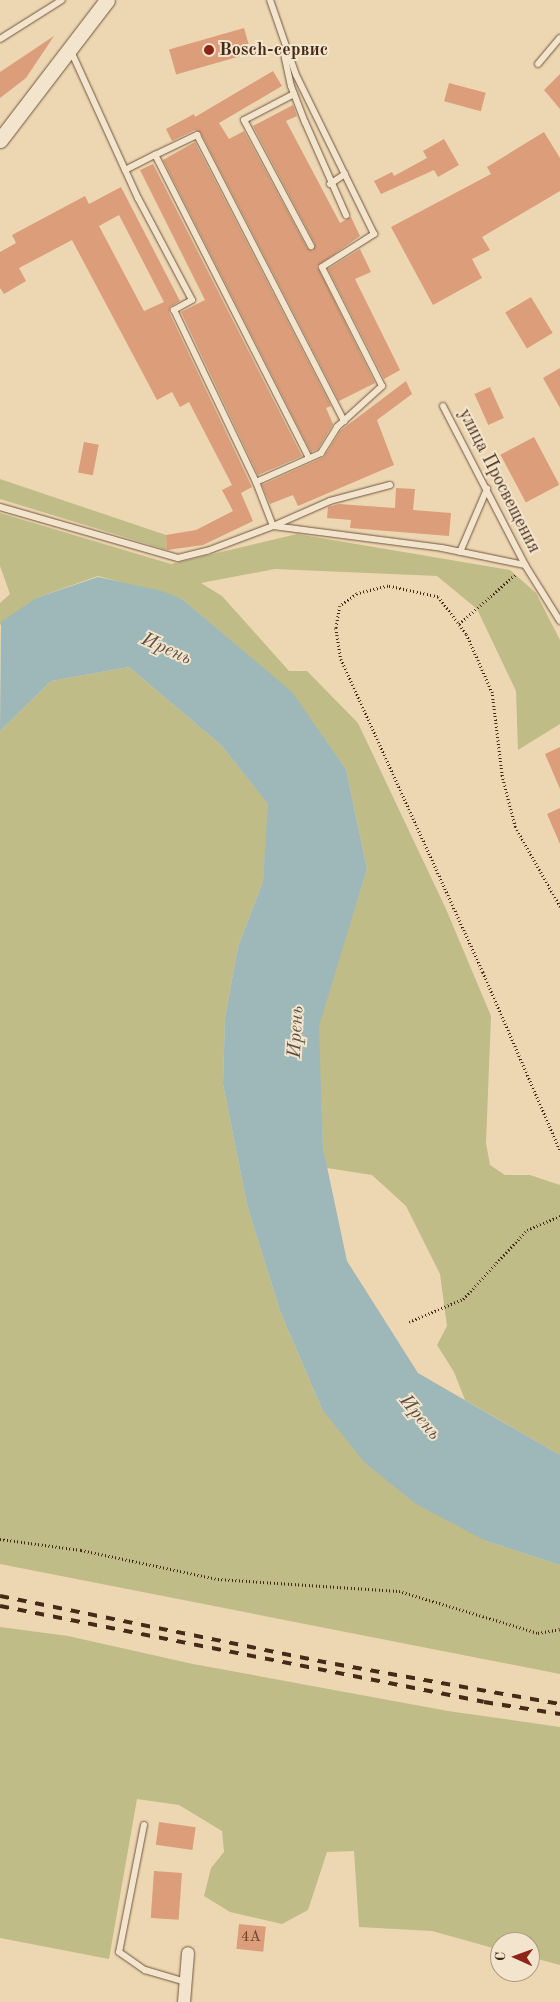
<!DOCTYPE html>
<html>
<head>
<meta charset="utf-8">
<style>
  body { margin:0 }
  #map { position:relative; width:560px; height:2002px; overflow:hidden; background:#edd7b2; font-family:"Old Standard TT",serif }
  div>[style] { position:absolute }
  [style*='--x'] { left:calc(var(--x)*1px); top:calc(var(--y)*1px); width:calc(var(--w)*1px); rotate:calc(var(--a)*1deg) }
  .green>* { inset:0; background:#c0bc87 }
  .water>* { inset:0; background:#9eb7b8 }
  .building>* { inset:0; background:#db9d7a; transform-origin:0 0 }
  .path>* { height:2.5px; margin-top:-1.25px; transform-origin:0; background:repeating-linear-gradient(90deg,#462a17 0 1px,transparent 0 3.5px) }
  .roads { filter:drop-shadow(0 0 1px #70553e) drop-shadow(0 0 1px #70553e) }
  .service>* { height:6px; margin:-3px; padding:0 3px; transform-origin:3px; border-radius:3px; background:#f3e5cd }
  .minor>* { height:12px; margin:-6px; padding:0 6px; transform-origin:6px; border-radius:6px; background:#f3e5cd }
  .tertiary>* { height:15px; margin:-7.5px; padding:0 7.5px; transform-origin:7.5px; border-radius:7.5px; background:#f3e5cd }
  .rail>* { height:4px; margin-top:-2px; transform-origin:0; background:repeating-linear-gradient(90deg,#462a17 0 9px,transparent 0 18px) }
  .dots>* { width:14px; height:14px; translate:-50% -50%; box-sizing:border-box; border:2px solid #f3e5cd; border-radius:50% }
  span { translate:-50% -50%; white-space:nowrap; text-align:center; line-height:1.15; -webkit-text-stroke:4px #f3e5cd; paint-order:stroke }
  .number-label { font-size:15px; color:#6b4730 }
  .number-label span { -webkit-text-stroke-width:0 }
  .poi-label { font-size:18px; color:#462a17; font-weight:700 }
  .left { translate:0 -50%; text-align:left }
  .street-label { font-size:18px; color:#462a17 }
  .water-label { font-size:19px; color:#5c4d3f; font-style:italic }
  .north { position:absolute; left:490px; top:1932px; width:50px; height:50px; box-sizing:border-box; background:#f3e5cd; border:1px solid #ae9a84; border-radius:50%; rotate:272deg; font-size:14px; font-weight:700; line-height:20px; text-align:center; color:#462a17 }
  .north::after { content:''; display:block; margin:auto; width:18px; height:22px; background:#8f2418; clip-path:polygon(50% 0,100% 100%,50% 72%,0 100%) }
</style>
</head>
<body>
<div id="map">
  <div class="green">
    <div style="clip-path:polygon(0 479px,166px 535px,167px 550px,0 499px)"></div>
    <div style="clip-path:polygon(0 513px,171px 564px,297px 534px,510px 570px,536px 593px,560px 640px,560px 724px,518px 750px,516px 691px,477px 609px,437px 576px,275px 569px,201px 583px,222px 596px,289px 671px,307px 671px,358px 723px,446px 909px,491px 1016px,486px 1143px,490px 1165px,505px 1175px,530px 1175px,560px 1185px,560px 1455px,465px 1400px,454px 1372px,437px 1345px,447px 1326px,440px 1274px,406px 1206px,372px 1175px,327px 1168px,323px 1148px,318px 1026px,367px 869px,346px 769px,291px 692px,182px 599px,98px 576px,36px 598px,0 625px,0 603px,10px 594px,0 566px)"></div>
    <div style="clip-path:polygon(129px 667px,221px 745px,269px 805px,263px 881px,238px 947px,225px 1017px,223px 1084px,247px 1205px,280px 1311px,322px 1409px,486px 1541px,560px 1565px,560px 1674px,0 1564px,0 731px,51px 681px)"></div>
    <div style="clip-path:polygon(0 1627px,68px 1636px,193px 1664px,448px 1711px,560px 1727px,560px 1965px,530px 1957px,530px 1942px,500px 1942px,500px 1950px,432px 1931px,359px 1927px,354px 1851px,327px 1852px,308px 1910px,282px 1924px,230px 1912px,204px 1896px,211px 1868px,224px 1852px,222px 1831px,179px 1805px,137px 1799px,109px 1959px,0 1938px)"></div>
  </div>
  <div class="water">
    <div style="clip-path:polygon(98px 577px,162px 591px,182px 599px,292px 692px,346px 769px,367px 869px,319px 1026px,323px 1148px,347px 1261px,418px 1373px,560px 1455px,560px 1565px,486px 1541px,416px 1504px,364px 1462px,322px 1409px,280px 1311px,247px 1205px,223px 1084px,225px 1017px,238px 947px,263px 881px,268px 804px,221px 745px,129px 667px,51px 681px,0 731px,1px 622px,36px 598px)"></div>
  </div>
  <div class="building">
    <div style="left:244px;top:28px;width:26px;height:78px;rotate:74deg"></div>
    <div style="clip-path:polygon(54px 36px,26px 78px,0 98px,0 72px)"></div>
    <div style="clip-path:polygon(273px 71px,282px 86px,219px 123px,229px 139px,244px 131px,307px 248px,313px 251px,315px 244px,253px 126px,293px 105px,297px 116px,286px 121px,340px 223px,351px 217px,360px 236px,317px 266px,375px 383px,339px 401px,201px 133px,195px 130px,172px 141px,166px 129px,194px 114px,195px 117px)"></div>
    <div style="clip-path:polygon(560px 74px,560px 109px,544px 90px)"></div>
    <div style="left:449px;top:83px;width:38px;height:19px;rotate:15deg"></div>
    <div style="clip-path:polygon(544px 132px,560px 158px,560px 191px,482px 237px,490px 250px,472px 259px,482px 278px,433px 305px,391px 227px,491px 174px,487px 167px)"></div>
    <div style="clip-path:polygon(444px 139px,459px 165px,438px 177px,434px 170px,381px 194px,374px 181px,392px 172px,394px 176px,427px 158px,423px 151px)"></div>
    <div style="clip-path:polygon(195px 142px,331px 406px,326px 408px,333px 424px,318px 449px,311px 452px,163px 160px)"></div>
    <div style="clip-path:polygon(153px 164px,302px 456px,258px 475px,181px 312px,205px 300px,140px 170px)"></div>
    <div style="clip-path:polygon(evenodd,121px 187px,180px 301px,170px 307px,169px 312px,252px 487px,241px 493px,253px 521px,203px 545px,167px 550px,166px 535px,196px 530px,233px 511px,222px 490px,232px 485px,189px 402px,180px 407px,172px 392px,157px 400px,72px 240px,19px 268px,26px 281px,4px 294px,0 288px,0 252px,16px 243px,12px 235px,85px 196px,89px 204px,121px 187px,119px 215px,164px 302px,144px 311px,99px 226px,119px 215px)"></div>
    <div style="clip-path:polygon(360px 249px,371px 272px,355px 279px,400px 370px,384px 379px,328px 269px)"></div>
    <div style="left:531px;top:297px;width:42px;height:30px;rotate:59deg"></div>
    <div style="clip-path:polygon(560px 368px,560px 408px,543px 378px)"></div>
    <div style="clip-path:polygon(406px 381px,412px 394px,377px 420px,394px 465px,298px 506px,293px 495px,270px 504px,262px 485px,324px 457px,341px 430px)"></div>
    <div style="left:490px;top:387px;width:34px;height:17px;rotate:66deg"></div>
    <div style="left:534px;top:437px;width:54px;height:38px;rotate:62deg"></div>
    <div style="left:84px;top:442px;width:15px;height:31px;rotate:11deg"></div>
    <div style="clip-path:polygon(396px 488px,415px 489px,413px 510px,451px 513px,449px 536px,350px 528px,351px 520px,327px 518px,328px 507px,339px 504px,395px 508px)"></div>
    <div style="clip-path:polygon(560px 747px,560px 789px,545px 754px)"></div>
    <div style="clip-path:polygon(560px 808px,560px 844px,547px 814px)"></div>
    <div style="left:159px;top:1822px;width:37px;height:23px;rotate:8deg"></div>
    <div style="left:154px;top:1871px;width:28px;height:47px;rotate:4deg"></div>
    <div style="left:239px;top:1924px;width:27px;height:25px;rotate:6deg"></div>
  </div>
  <div class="path">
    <div style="--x:459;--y:624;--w:76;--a:-41.3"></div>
    <div style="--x:560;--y:907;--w:92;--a:-119.4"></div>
    <div style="--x:515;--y:827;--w:53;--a:-104.3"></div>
    <div style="--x:502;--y:776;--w:84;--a:-96.9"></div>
    <div style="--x:492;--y:693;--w:64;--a:-113.8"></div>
    <div style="--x:466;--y:634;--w:46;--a:-127.1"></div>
    <div style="--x:438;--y:597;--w:51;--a:-167.6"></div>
    <div style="--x:388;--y:586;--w:32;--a:166"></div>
    <div style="--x:357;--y:594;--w:21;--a:145"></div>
    <div style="--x:340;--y:606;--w:22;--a:100"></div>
    <div style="--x:336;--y:628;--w:31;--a:81"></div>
    <div style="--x:341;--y:659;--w:344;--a:65.6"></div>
    <div style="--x:483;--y:972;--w:194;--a:66.6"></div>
    <div style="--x:409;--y:1322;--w:59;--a:-23.1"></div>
    <div style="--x:463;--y:1299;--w:94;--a:-47.2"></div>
    <div style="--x:527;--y:1230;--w:36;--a:-23"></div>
    <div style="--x:0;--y:1539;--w:82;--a:7.7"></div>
    <div style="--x:81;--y:1550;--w:140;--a:12"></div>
    <div style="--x:218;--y:1579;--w:181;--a:3.8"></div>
    <div style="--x:399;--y:1591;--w:145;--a:16.8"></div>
    <div style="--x:538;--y:1633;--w:22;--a:-10"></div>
  </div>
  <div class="roads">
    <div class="service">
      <div style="--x:0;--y:39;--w:73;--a:-32.2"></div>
      <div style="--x:70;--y:49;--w:164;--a:65.5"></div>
      <div style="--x:138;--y:198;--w:115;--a:62.1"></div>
      <div style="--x:192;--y:300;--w:21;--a:151"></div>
      <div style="--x:174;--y:310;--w:191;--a:64.5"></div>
      <div style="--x:283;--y:49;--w:38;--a:78"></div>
      <div style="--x:291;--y:86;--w:39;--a:69"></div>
      <div style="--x:305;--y:122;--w:102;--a:66.2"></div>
      <div style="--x:538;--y:64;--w:34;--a:-50"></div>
      <div style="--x:294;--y:94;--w:56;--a:152.5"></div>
      <div style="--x:244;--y:120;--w:143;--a:62"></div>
      <div style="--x:125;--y:170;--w:34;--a:-27"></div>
      <div style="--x:330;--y:184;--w:18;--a:-34"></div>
      <div style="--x:443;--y:406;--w:179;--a:62.7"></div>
      <div style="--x:525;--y:565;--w:66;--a:58"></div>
      <div style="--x:309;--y:458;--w:340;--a:-116.9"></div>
      <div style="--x:155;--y:155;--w:47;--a:-25.5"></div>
      <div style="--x:197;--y:135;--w:322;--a:62.8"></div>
      <div style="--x:390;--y:485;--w:62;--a:165.1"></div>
      <div style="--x:330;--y:501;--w:62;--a:156.3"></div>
      <div style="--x:273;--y:526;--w:170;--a:7.4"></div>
      <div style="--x:442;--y:548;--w:85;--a:11.6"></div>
      <div style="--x:0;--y:507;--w:185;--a:16"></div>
      <div style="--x:178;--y:558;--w:30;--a:-14"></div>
      <div style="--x:207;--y:551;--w:71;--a:-20.7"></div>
      <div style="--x:273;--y:526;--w:47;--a:-111.1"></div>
      <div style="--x:256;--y:482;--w:71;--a:-24"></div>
      <div style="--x:321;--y:453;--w:31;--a:-58"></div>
      <div style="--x:337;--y:427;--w:61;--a:-42.3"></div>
      <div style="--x:382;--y:386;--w:133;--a:-116.8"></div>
      <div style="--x:322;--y:267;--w:62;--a:-32.4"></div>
      <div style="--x:374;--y:234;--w:177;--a:-116.1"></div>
      <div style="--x:296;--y:75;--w:79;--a:-109.1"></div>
      <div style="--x:460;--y:552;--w:69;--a:-66.8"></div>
      <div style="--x:144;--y:1825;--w:129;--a:101.1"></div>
      <div style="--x:119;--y:1952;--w:32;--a:35"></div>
      <div style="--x:145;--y:1970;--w:43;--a:16.3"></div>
    </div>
    <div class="minor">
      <div style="--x:184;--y:2002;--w:49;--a:-85.3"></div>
    </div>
    <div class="tertiary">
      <div style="--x:0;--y:140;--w:176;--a:-52.6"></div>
    </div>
  </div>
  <div class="rail">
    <div style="--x:0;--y:1596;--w:342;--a:11.5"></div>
    <div style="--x:335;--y:1664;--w:229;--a:10.1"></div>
    <div style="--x:0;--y:1606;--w:493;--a:11.2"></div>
    <div style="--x:484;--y:1702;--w:77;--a:9"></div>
  </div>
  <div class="dots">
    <div style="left:209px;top:50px;background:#8f2418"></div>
  </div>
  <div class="number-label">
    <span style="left:251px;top:1938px">4А</span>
  </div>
  <div class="poi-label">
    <span class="left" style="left:219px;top:50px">Bosch-сервис</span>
  </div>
  <div class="street-label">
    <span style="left:499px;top:481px;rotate:63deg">улица Просвещения</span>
  </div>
  <div class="water-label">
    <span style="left:166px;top:650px;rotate:24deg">Ирень</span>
    <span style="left:297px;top:1032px;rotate:-87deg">Ирень</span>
    <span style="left:419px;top:1418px;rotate:50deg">Ирень</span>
  </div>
  <div class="north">С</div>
</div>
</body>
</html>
